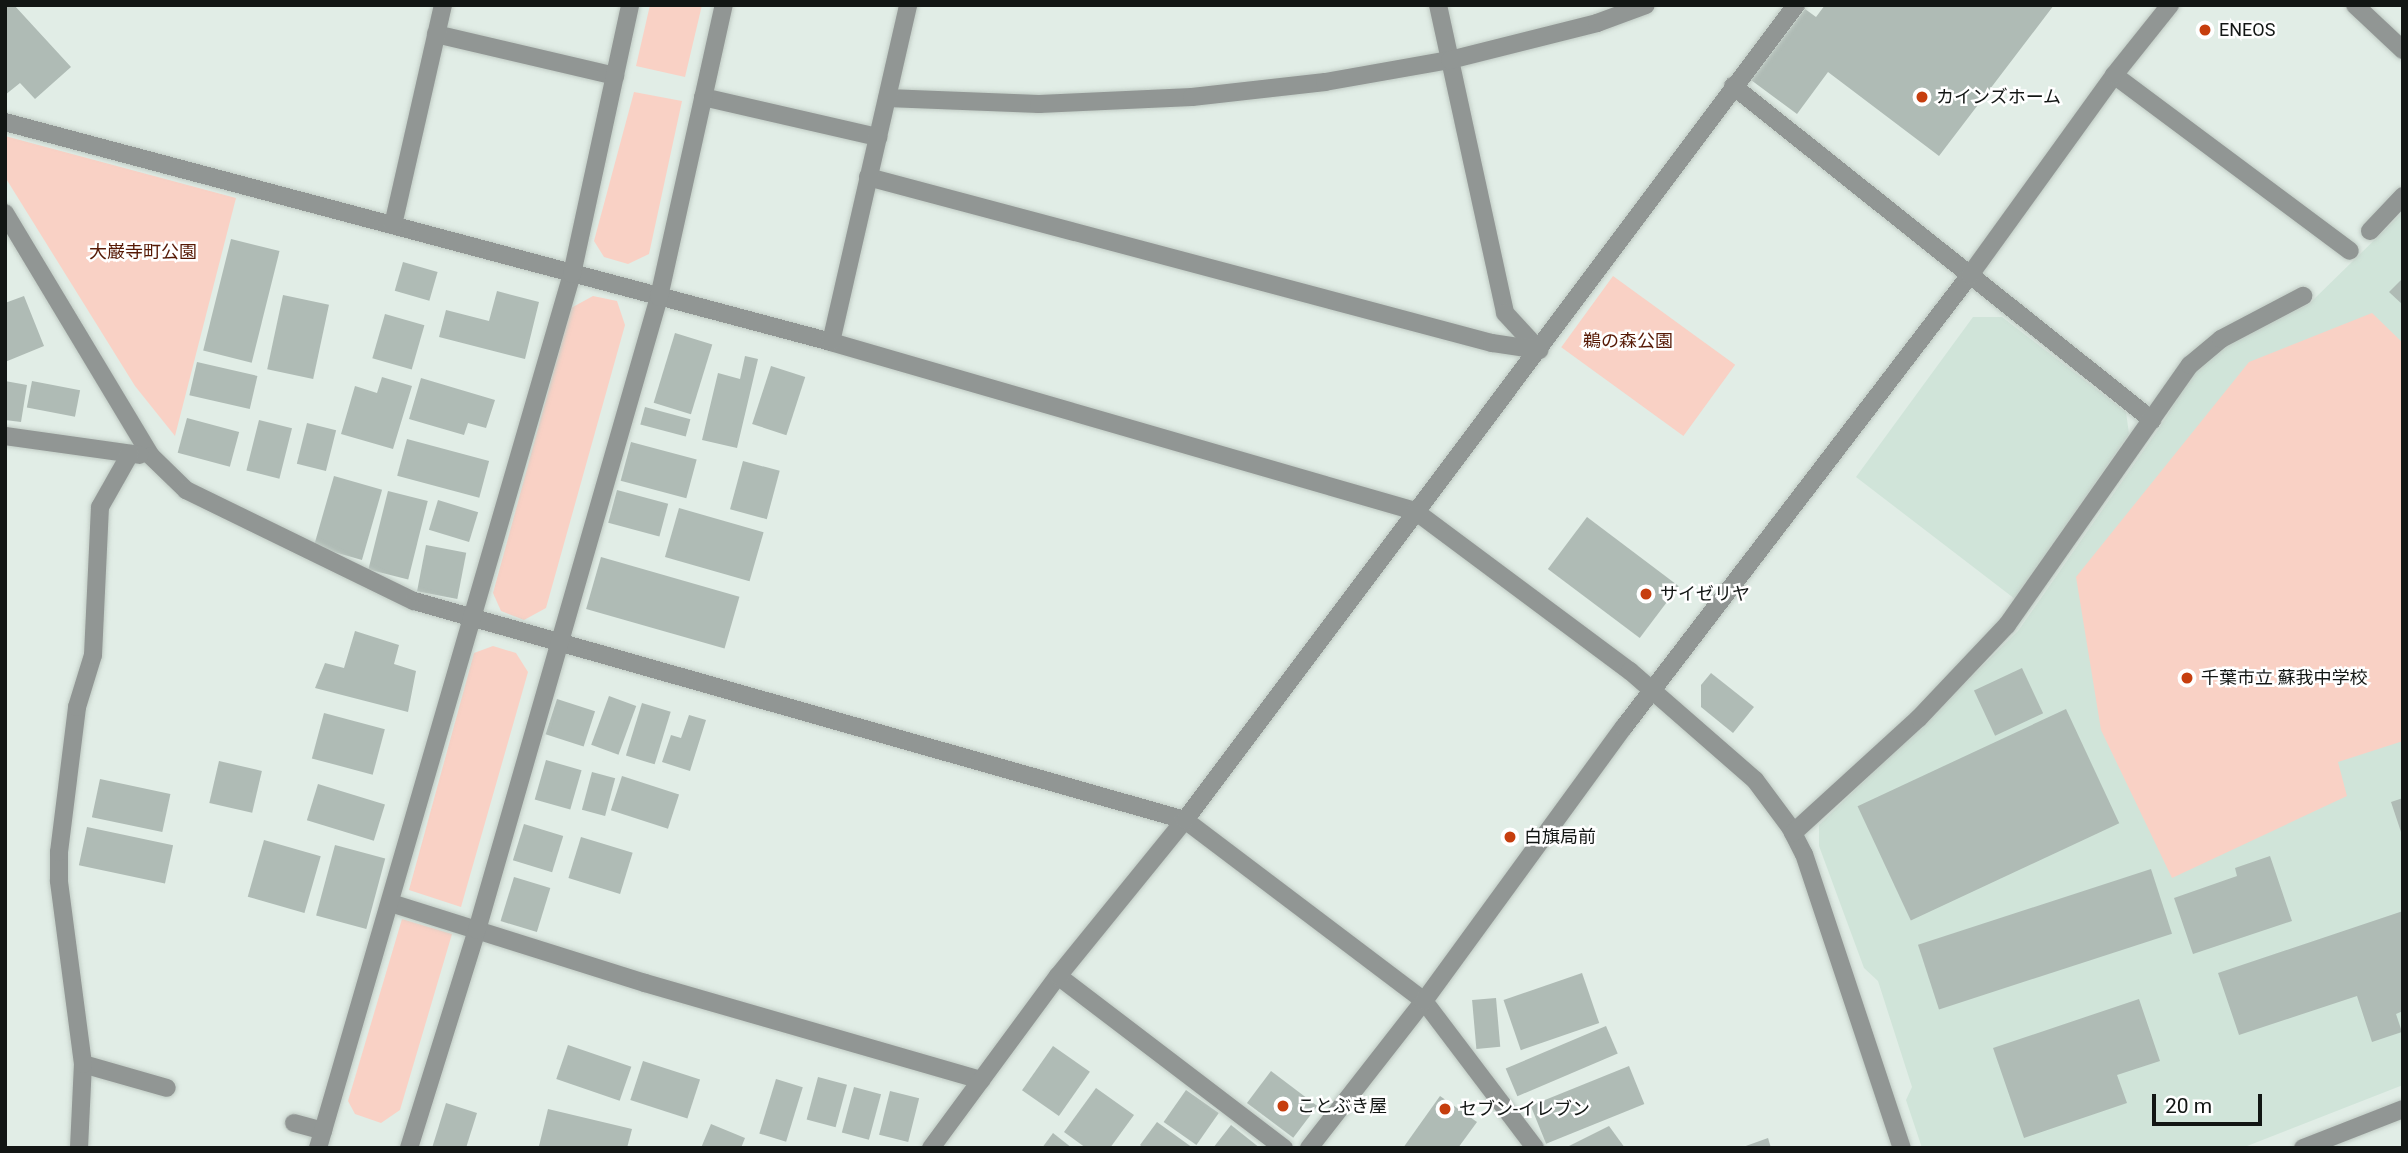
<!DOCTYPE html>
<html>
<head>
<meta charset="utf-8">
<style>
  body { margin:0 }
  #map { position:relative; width:2408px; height:1153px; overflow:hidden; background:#e1ede6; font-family:Roboto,"Noto Sans JP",sans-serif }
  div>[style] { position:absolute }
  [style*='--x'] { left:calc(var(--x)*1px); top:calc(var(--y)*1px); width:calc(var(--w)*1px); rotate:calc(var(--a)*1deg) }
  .built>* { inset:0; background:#d0e4d9 }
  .green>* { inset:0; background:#f9d1c5; transform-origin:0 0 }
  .building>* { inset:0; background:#afbbb5; transform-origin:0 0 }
  .roads { filter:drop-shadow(0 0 2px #c0cbc4) drop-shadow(0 0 2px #c0cbc4) }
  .minor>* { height:18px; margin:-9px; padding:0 9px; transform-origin:9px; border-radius:9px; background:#919694 }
  .dots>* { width:19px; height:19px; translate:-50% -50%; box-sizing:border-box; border:4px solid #fff; border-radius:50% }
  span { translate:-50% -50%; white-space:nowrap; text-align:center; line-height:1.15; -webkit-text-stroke:5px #fff; paint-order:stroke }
  .poi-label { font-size:18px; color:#121614 }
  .left { translate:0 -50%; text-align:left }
  .park-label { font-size:18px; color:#561905 }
  .frame { position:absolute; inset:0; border:7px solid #121614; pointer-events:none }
  .scale { position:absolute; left:2152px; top:1094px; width:110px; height:32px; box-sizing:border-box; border:4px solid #121614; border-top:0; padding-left:9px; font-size:21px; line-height:24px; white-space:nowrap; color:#121614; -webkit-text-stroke:5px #fff; paint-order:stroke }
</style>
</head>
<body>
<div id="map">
  <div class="built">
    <div style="clip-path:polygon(2403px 212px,2403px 1085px,2242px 1148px,1922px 1148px,1906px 1100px,1912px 1087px,1878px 981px,1864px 968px,1819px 846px,1819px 825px,2018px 631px,2160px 427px,2193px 373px,2230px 343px,2310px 303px)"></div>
    <div style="clip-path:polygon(1973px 317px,2002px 317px,2126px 412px,2129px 434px,2015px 599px,1856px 477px)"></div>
  </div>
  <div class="green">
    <div style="clip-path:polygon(650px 5px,702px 5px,685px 77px,636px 66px)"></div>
    <div style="clip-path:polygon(634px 92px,682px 101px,649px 254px,628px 264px,604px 257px,594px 241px)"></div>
    <div style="clip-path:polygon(5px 136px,236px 198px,175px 436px,135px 386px,5px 177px)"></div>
    <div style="left:1613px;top:276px;width:151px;height:88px;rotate:36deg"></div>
    <div style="clip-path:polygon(593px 296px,617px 301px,625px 325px,546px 608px,524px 620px,501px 611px,493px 593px,571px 308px)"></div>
    <div style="clip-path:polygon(2372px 313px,2403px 343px,2403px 741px,2338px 762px,2347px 796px,2172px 878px,2101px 730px,2076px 577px,2249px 362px)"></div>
    <div style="clip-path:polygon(493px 646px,516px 653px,528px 672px,461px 907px,409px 890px,474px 653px)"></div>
    <div style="clip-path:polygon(402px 919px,452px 934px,400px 1110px,381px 1123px,355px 1114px,348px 1101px)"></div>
  </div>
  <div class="building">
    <div style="clip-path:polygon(5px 5px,14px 5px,71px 67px,35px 99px,20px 83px,5px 95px)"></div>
    <div style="clip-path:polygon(1825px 5px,2054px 5px,1939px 156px,1828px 72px,1797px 114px,1751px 80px,1805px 9px,1816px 17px)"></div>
    <div style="left:231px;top:239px;width:50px;height:115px;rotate:14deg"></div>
    <div style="left:403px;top:262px;width:36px;height:30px;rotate:16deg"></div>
    <div style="clip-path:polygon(2403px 278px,2403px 305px,2389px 292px)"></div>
    <div style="clip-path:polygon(497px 291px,539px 302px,525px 359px,439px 337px,446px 310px,489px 321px)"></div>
    <div style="left:283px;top:295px;width:47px;height:76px;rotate:12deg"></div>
    <div style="clip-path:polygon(24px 296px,44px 346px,5px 362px,5px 303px)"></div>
    <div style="left:385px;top:314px;width:41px;height:46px;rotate:16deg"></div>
    <div style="left:675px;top:333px;width:39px;height:73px;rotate:17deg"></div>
    <div style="clip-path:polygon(745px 356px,758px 359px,737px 448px,702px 440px,718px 373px,740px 379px)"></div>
    <div style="left:197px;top:362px;width:62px;height:34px;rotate:13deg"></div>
    <div style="left:771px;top:366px;width:36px;height:61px;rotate:18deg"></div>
    <div style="clip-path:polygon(382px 377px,412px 386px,393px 449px,341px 434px,355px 386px,377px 393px)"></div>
    <div style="clip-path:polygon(421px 378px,495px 400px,486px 428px,468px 423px,464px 435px,409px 419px)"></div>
    <div style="clip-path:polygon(5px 381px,27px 385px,21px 422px,5px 420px)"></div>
    <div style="left:32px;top:381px;width:49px;height:27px;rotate:11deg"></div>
    <div style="left:645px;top:407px;width:47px;height:18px;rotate:15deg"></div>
    <div style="left:187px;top:418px;width:54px;height:36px;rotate:15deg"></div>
    <div style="left:259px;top:420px;width:34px;height:52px;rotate:14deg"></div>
    <div style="left:307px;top:423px;width:30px;height:42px;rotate:14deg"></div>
    <div style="left:407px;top:439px;width:85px;height:38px;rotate:15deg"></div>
    <div style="left:631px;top:442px;width:68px;height:40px;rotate:15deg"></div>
    <div style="left:743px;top:461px;width:38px;height:50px;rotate:15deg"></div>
    <div style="left:334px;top:476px;width:50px;height:73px;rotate:16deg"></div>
    <div style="left:617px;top:490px;width:53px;height:34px;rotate:15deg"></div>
    <div style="left:388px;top:491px;width:41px;height:81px;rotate:14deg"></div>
    <div style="left:438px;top:500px;width:42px;height:31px;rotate:17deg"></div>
    <div style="left:679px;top:508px;width:88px;height:51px;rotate:16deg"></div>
    <div style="left:1587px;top:517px;width:115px;height:65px;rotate:37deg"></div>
    <div style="left:426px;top:545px;width:41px;height:47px;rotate:11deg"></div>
    <div style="left:601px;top:557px;width:144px;height:54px;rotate:16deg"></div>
    <div style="clip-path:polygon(355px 631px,399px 645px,394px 664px,416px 671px,408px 712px,315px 688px,325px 663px,344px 668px)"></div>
    <div style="left:2022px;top:668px;width:50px;height:53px;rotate:65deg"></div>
    <div style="clip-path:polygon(1711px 673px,1754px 707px,1733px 733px,1701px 707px,1701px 685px)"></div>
    <div style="left:609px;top:696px;width:29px;height:52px;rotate:20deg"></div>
    <div style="left:557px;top:699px;width:40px;height:37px;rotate:18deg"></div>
    <div style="left:642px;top:703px;width:30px;height:55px;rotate:17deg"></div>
    <div style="left:2066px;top:709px;width:126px;height:230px;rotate:65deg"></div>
    <div style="left:324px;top:713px;width:63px;height:47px;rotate:15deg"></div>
    <div style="clip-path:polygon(689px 715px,706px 720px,690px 771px,662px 762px,671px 735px,681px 738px)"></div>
    <div style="left:546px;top:760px;width:37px;height:41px;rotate:16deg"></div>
    <div style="left:219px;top:761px;width:44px;height:43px;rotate:13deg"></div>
    <div style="left:592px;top:772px;width:24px;height:39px;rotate:15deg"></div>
    <div style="left:622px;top:776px;width:60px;height:36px;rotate:18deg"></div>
    <div style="left:100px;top:779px;width:72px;height:39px;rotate:12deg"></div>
    <div style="left:318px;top:784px;width:70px;height:38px;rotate:17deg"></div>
    <div style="clip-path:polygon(2403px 798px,2403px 835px,2402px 835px,2391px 802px)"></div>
    <div style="left:524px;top:824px;width:41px;height:38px;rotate:17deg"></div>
    <div style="left:87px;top:827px;width:88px;height:39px;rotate:12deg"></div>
    <div style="left:581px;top:837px;width:54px;height:43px;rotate:17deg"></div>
    <div style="left:264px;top:840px;width:59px;height:59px;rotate:16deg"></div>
    <div style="left:335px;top:845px;width:52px;height:73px;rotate:15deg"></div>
    <div style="clip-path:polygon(2270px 856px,2292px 921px,2193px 954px,2174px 898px,2237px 876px,2235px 868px)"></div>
    <div style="left:2151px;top:869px;width:68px;height:245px;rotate:72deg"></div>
    <div style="left:514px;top:877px;width:38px;height:46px;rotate:17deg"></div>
    <div style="clip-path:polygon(2403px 911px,2403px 1011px,2396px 1014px,2402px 1032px,2372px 1042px,2357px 996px,2239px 1035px,2218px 973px)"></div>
    <div style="left:1582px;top:973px;width:53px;height:83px;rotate:71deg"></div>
    <div style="left:1496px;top:998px;width:49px;height:24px;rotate:85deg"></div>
    <div style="clip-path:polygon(2139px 999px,2160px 1061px,2117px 1075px,2127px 1103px,2024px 1138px,1993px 1048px)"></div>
    <div style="left:1606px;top:1026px;width:30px;height:109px;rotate:67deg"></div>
    <div style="left:568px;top:1045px;width:67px;height:36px;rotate:19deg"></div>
    <div style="left:1053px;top:1046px;width:45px;height:54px;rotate:35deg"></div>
    <div style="left:643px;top:1061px;width:60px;height:41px;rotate:18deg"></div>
    <div style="left:1629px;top:1066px;width:41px;height:106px;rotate:68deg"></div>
    <div style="left:1271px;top:1071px;width:58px;height:40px;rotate:37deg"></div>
    <div style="left:818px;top:1077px;width:30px;height:44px;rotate:15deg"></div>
    <div style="left:776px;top:1079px;width:28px;height:57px;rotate:17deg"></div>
    <div style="left:854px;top:1087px;width:28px;height:47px;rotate:15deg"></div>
    <div style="clip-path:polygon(1096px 1088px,1134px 1115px,1110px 1148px,1086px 1148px,1064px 1132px)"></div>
    <div style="left:1186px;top:1090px;width:40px;height:39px;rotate:35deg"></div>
    <div style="left:890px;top:1091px;width:30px;height:45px;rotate:14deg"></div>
    <div style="clip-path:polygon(1440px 1096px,1477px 1122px,1458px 1148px,1403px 1148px)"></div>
    <div style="clip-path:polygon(446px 1103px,477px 1113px,466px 1148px,432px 1148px)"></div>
    <div style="clip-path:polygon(548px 1109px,632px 1129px,627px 1148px,539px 1146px)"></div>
    <div style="clip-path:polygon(1157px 1122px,1193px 1148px,1143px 1148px,1140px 1145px)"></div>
    <div style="clip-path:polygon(711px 1124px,745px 1138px,741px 1148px,701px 1148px)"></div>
    <div style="clip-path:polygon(1231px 1125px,1260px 1148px,1213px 1148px)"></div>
    <div style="clip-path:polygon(1609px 1126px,1625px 1148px,1565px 1148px)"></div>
    <div style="clip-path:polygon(1053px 1133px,1072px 1148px,1042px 1148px)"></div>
    <div style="clip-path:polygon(1768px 1138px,1771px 1148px,1743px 1148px,1743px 1147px)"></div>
  </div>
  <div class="roads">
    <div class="minor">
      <div style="--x:1438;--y:5;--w:315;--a:77.7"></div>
      <div style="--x:1505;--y:313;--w:50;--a:47.4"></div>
      <div style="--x:2355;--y:5;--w:66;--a:43.2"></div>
      <div style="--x:436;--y:34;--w:184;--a:13.2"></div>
      <div style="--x:2114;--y:75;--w:294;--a:36.7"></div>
      <div style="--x:1733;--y:86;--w:536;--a:38.56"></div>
      <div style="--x:703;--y:97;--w:180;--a:12.9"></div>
      <div style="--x:887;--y:98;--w:152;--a:2.3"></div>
      <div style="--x:1039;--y:104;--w:153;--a:-2.6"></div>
      <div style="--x:1192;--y:97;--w:134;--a:-6.4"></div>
      <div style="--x:1325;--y:82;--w:127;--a:-10"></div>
      <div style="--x:1450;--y:60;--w:152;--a:-14.1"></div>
      <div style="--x:1597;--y:23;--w:52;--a:-20.2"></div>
      <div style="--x:5;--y:122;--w:855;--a:14.91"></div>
      <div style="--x:831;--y:342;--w:608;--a:16.14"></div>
      <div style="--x:1415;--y:511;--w:268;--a:36.7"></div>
      <div style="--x:1630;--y:671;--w:166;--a:41.1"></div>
      <div style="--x:1755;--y:780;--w:59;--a:53.3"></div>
      <div style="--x:1790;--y:827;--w:30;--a:63"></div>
      <div style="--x:1804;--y:854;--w:310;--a:71.6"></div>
      <div style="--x:868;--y:177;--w:646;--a:14.9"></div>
      <div style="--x:1492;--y:343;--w:48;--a:8.5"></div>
      <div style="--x:5;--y:213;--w:283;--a:59"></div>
      <div style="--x:151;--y:456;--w:49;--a:44.2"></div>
      <div style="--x:186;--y:490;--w:254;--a:26"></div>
      <div style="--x:414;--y:601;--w:801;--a:15.86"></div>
      <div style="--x:1185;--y:820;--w:300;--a:37.1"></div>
      <div style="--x:1424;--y:1001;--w:184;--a:52.9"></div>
      <div style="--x:393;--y:225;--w:226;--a:-77.2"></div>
      <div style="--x:2370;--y:231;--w:48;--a:-46.7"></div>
      <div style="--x:831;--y:342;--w:346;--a:-77.1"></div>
      <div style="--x:5;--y:436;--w:136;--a:8"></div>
      <div style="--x:1793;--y:833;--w:171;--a:-42.4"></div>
      <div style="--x:1919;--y:718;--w:128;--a:-46.6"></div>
      <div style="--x:2007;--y:625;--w:318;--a:-54.9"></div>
      <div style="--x:2190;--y:365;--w:40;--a:-40"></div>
      <div style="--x:2221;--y:339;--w:93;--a:-27.7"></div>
      <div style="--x:391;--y:903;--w:266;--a:17.5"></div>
      <div style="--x:645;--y:983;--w:350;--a:16.1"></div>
      <div style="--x:1058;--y:976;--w:284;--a:37.3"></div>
      <div style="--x:83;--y:1064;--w:87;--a:15.9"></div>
      <div style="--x:294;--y:1123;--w:30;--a:15"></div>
      <div style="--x:79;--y:1148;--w:84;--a:-87.3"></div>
      <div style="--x:83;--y:1064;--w:185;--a:-97.5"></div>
      <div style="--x:59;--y:881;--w:29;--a:-90"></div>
      <div style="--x:59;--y:852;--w:146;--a:-82.9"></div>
      <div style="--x:77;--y:707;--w:54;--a:-72.9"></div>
      <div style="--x:93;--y:655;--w:148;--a:-87.3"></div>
      <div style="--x:100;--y:507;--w:61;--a:-60.5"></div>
      <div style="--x:318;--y:1148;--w:910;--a:-73.8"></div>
      <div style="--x:572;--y:274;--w:275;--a:-77.8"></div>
      <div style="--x:409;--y:1148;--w:228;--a:-72.7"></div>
      <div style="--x:477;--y:930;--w:659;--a:-73.96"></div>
      <div style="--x:659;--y:297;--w:299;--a:-77.5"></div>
      <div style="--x:931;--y:1148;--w:214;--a:-53.6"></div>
      <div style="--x:1058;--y:976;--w:201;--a:-50.9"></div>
      <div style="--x:1185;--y:820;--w:1019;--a:-53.14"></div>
      <div style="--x:1309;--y:1148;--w:187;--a:-52"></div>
      <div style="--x:1424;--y:1001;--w:339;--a:-53.9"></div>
      <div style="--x:1624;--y:727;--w:569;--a:-52.57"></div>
      <div style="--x:1970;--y:275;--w:246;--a:-54.2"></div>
      <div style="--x:2114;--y:75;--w:90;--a:-51.3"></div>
      <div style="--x:2303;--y:1148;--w:107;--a:-21.3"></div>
    </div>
  </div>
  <div class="dots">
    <div style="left:2205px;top:30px;background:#c63e0e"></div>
    <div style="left:1922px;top:97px;background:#c63e0e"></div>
    <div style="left:1646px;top:594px;background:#c63e0e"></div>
    <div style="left:2187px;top:678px;background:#c63e0e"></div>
    <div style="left:1510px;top:837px;background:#c63e0e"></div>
    <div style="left:1283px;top:1106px;background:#c63e0e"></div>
    <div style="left:1445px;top:1109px;background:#c63e0e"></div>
  </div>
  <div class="poi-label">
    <span class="left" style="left:2219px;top:30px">ENEOS</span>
    <span class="left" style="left:1936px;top:97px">カインズホーム</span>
    <span class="left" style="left:1660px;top:594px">サイゼリヤ</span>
    <span class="left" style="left:2201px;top:678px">千葉市立 蘇我中学校</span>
    <span class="left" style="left:1524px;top:837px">白旗局前</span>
    <span class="left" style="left:1297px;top:1106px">ことぶき屋</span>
    <span class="left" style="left:1459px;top:1109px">セブン-イレブン</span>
  </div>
  <div class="park-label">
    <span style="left:143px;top:252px">大巌寺町公園</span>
    <span style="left:1628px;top:341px">鵜の森公園</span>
  </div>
  <div class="frame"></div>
  <div class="scale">20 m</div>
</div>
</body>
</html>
